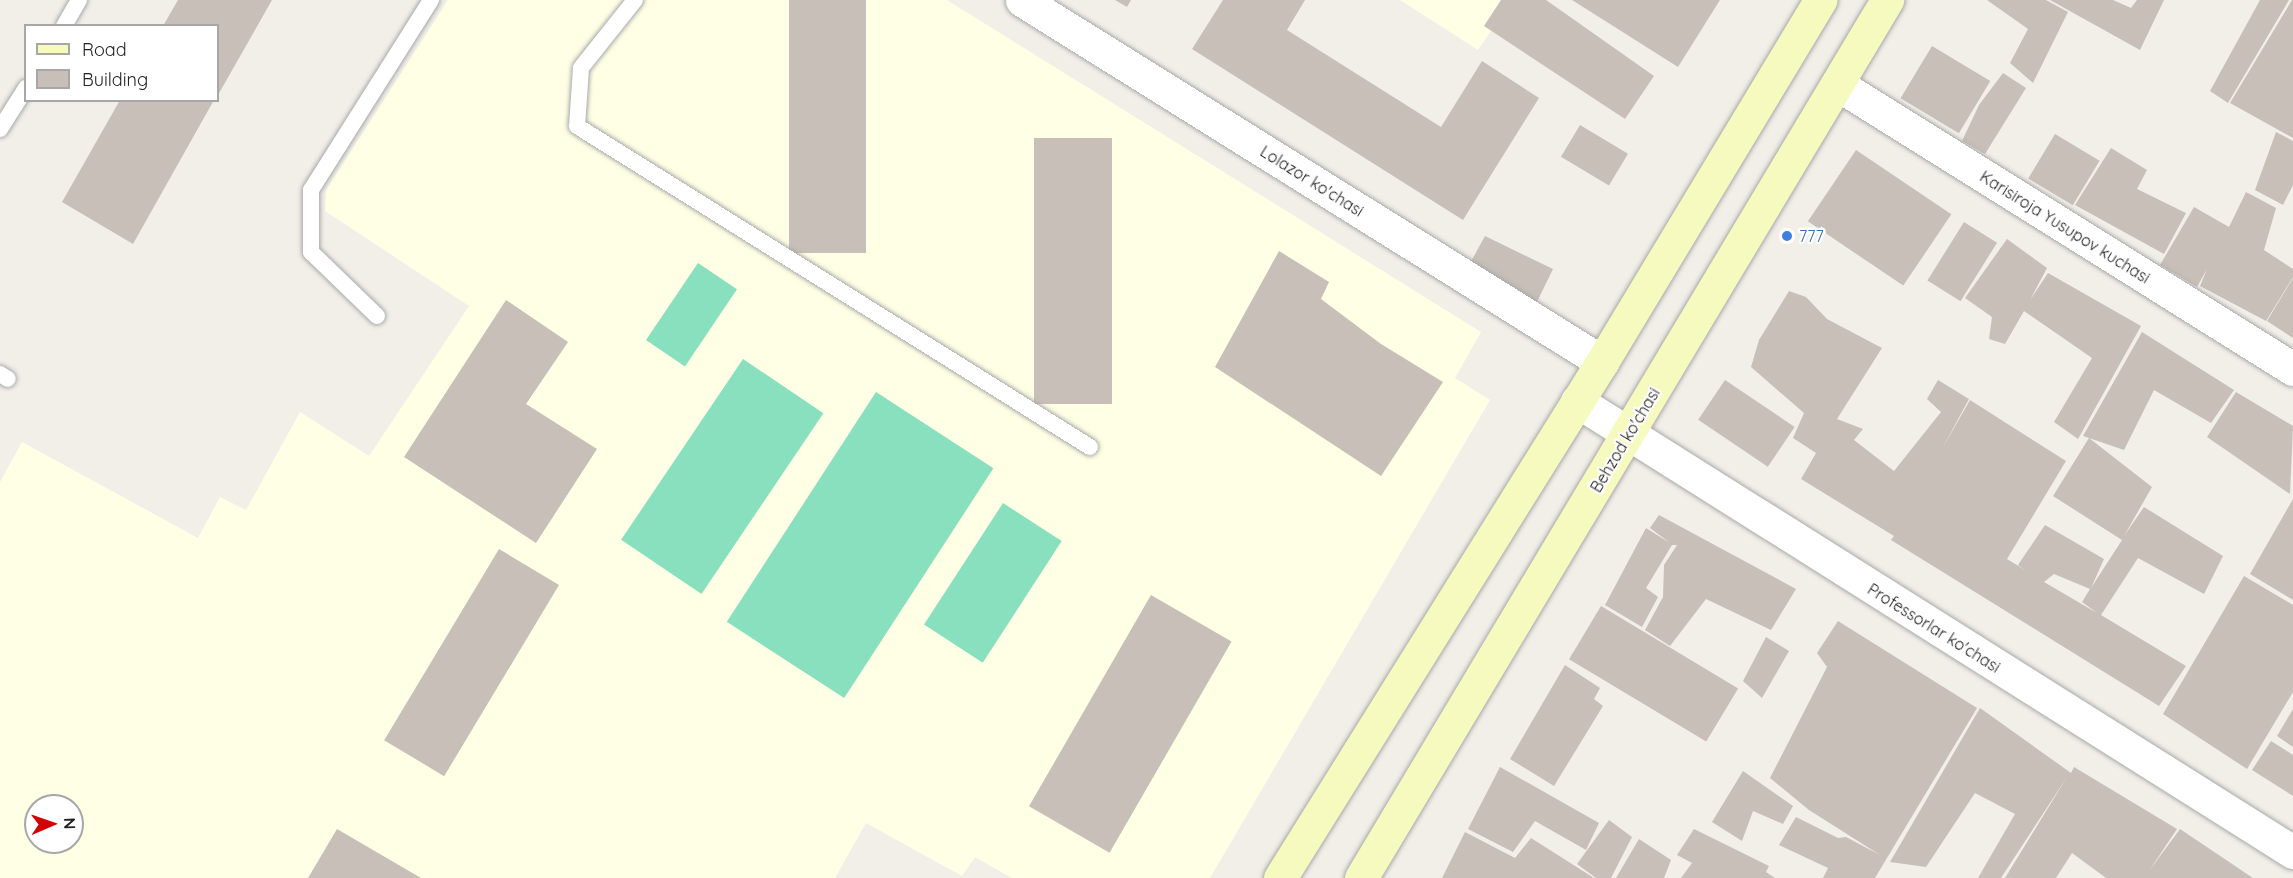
<!DOCTYPE html>
<html>
<head>
<meta charset="utf-8">
<style>
  body { margin:0 }
  #map { position:relative; width:2293px; height:878px; overflow:hidden; background:#f2efe9; font-family:Quicksand,sans-serif }
  div>[style] { position:absolute }
  [style*='--x'] { left:calc(var(--x)*1px); top:calc(var(--y)*1px); width:calc(var(--w)*1px); rotate:calc(var(--a)*1deg) }
  .education>* { inset:0; background:#ffffe5 }
  .pitch>* { inset:0; background:#88e0be; transform-origin:0 0 }
  .building>* { inset:0; background:#c7bfb8; transform-origin:0 0 }
  .roads { filter:drop-shadow(0 0 2px #a9a9a9) drop-shadow(0 0 2px #a9a9a9) }
  .lane>* { height:16px; margin:-8px; padding:0 8px; transform-origin:8px; border-radius:8px; background:#fff }
  .street>* { height:33px; margin:-16.5px; padding:0 16.5px; transform-origin:16.5px; border-radius:16.5px; background:#fff }
  .secondary>* { height:33px; margin:-16.5px; padding:0 16.5px; transform-origin:16.5px; border-radius:16.5px; background:#f7fabf }
  .dots>* { width:16px; height:16px; translate:-50% -50%; box-sizing:border-box; border:3px solid #fff; border-radius:50% }
  span { translate:-50% -50%; white-space:nowrap; text-align:center; line-height:1.15; -webkit-text-stroke:4.5px #fff; paint-order:stroke }
  .street-label { font-size:16px; color:#222 }
  .shop-label { font-size:16px; color:#366cbe }
  .left { translate:0 -50%; text-align:left }
  .legend { position:absolute; left:24px; top:24px; width:195px; height:78px; box-sizing:border-box; background:#fff; border:2px solid #a7a7a7; margin:0; padding:8px 10px; list-style:none; font-size:18px; color:#222 }
  .legend li { display:flex; align-items:center; gap:12px; height:30px }
  .legend b { width:30px; border:2px solid #a7a7a7 }
  .north { position:absolute; left:24px; top:794px; width:60px; height:60px; box-sizing:border-box; background:#fff; border:2px solid #a7a7a7; border-radius:50%; rotate:88deg; font-size:16px; font-weight:700; line-height:24px; text-align:center; color:#222 }
  .north::after { content:''; display:block; margin:auto; width:21px; height:27px; background:#d40000; clip-path:polygon(50% 0,100% 100%,50% 72%,0 100%) }
</style>
</head>
<body>
<div id="map">
  <div class="education">
    <div style="clip-path:polygon(evenodd,448px 0,947px 0,1481px 332px,1455px 378px,1490px 400px,1210px 878px,1012px 878px,975px 857px,962px 876px,866px 823px,835px 878px,0 878px,0 482px,22px 442px,198px 538px,220px 497px,246px 510px,300px 412px,369px 456px,469px 306px,325px 211px,326px 190px,448px 0,36px 806px,72px 806px,72px 842px,36px 842px,36px 806px)"></div>
    <div style="clip-path:polygon(1400px 0,1501px 0,1491px 31px,1478px 50px)"></div>
  </div>
  <div class="pitch">
    <div style="left:698px;top:263px;width:47px;height:93px;rotate:34deg"></div>
    <div style="left:743px;top:359px;width:97px;height:218px;rotate:34deg"></div>
    <div style="left:876px;top:392px;width:140px;height:274px;rotate:33deg"></div>
    <div style="left:1003px;top:503px;width:70px;height:145px;rotate:33deg"></div>
  </div>
  <div class="building">
    <div style="clip-path:polygon(178px 0,272px 0,218px 95px,218px 26px,163px 26px)"></div>
    <div style="left:789px;top:0;width:77px;height:253px"></div>
    <div style="clip-path:polygon(1115px 0,1131px 0,1127px 7px)"></div>
    <div style="clip-path:polygon(1223px 0,1305px 0,1287px 30px,1441px 127px,1482px 61px,1539px 98px,1463px 220px,1192px 49px)"></div>
    <div style="clip-path:polygon(1501px 0,1546px 0,1654px 76px,1625px 119px,1484px 26px)"></div>
    <div style="clip-path:polygon(1572px 0,1720px 0,1678px 67px)"></div>
    <div style="clip-path:polygon(1987px 0,2046px 0,2068px 12px,2033px 83px,2010px 63px,2028px 29px)"></div>
    <div style="clip-path:polygon(2050px 0,2113px 0,2131px 8px,2137px 0,2164px 0,2140px 50px)"></div>
    <div style="clip-path:polygon(2260px 0,2289px 0,2228px 103px,2210px 91px)"></div>
    <div style="clip-path:polygon(2292px 0,2293px 0,2293px 138px,2230px 103px)"></div>
    <div style="left:1932px;top:46px;width:68px;height:61px;rotate:31deg"></div>
    <div style="clip-path:polygon(2003px 73px,2026px 88px,1985px 154px,1962px 141px,1979px 105px)"></div>
    <div style="clip-path:polygon(120px 100px,214px 100px,133px 244px,62px 202px)"></div>
    <div style="left:1580px;top:125px;width:56px;height:37px;rotate:31deg"></div>
    <div style="clip-path:polygon(2276px 132px,2293px 141px,2293px 185px,2283px 205px,2255px 190px)"></div>
    <div style="left:2055px;top:134px;width:52px;height:52px;rotate:31deg"></div>
    <div style="left:1034px;top:138px;width:78px;height:266px"></div>
    <div style="clip-path:polygon(2111px 148px,2147px 170px,2137px 189px,2186px 213px,2164px 254px,2075px 205px)"></div>
    <div style="left:1856px;top:150px;width:115px;height:86px;rotate:34deg"></div>
    <div style="clip-path:polygon(2246px 192px,2276px 208px,2264px 250px,2293px 269px,2293px 277px,2266px 321px,2200px 286px,2207px 269px,2197px 287px,2160px 265px,2194px 207px,2229px 227px)"></div>
    <div style="left:1964px;top:222px;width:39px;height:69px;rotate:32deg"></div>
    <div style="clip-path:polygon(1485px 236px,1553px 269px,1534px 308px,1468px 267px)"></div>
    <div style="clip-path:polygon(2007px 239px,2047px 268px,2030px 300px,2048px 273px,2141px 326px,2078px 439px,2054px 422px,2092px 358px,2024px 311px,2005px 344px,1989px 339px,1992px 317px,1965px 298px)"></div>
    <div style="clip-path:polygon(1279px 251px,1329px 282px,1321px 299px,1381px 344px,1443px 382px,1381px 476px,1215px 367px)"></div>
    <div style="clip-path:polygon(2293px 278px,2293px 338px,2267px 321px)"></div>
    <div style="clip-path:polygon(evenodd,1789px 291px,1806px 297px,1827px 319px,1882px 348px,1837px 419px,1863px 429px,1854px 440px,1894px 471px,1941px 412px,1927px 399px,1938px 380px,1969px 399px,1942px 449px,1970px 400px,2066px 461px,2007px 559px,2025px 570px,2018px 565px,2045px 525px,2104px 559px,2091px 588px,2122px 540px,2053px 496px,2089px 438px,2083px 436px,2142px 332px,2234px 390px,2211px 423px,2154px 390px,2124px 450px,2089px 438px,2152px 487px,2124px 536px,2144px 507px,2223px 556px,2204px 594px,2138px 558px,2101px 615px,2186px 666px,2159px 706px,1891px 540px,1894px 536px,1801px 479px,1816px 453px,1793px 438px,1804px 413px,1751px 367px,1759px 340px,1789px 291px,2054px 574px,2090px 589px,2082px 602px,2097px 613px,2044px 582px,2054px 574px)"></div>
    <div style="clip-path:polygon(506px 300px,568px 342px,526px 404px,597px 449px,536px 543px,404px 457px)"></div>
    <div style="left:1725px;top:380px;width:84px;height:48px;rotate:34deg"></div>
    <div style="clip-path:polygon(2236px 392px,2293px 426px,2290px 494px,2207px 437px)"></div>
    <div style="clip-path:polygon(2293px 499px,2293px 600px,2250px 574px)"></div>
    <div style="clip-path:polygon(1659px 515px,1796px 589px,1771px 630px,1706px 599px,1670px 646px,1645px 630px,1663px 597px,1664px 565px,1677px 545px,1672px 545px,1646px 588px,1658px 597px,1642px 627px,1605px 605px,1646px 528px,1670px 543px,1650px 528px)"></div>
    <div style="left:499px;top:549px;width:70px;height:223px;rotate:31deg"></div>
    <div style="clip-path:polygon(2244px 576px,2293px 605px,2293px 692px,2247px 769px,2163px 714px)"></div>
    <div style="left:1151px;top:595px;width:93px;height:244px;rotate:30deg"></div>
    <div style="left:1601px;top:606px;width:160px;height:62px;rotate:31deg"></div>
    <div style="clip-path:polygon(1838px 621px,1977px 708px,1875px 878px,1823px 878px,1828px 868px,1779px 845px,1796px 817px,1838px 838px,1846px 837px,1880px 855px,1809px 810px,1770px 778px,1827px 667px,1817px 653px)"></div>
    <div style="clip-path:polygon(1766px 637px,1789px 651px,1762px 698px,1743px 681px)"></div>
    <div style="clip-path:polygon(1565px 665px,1600px 688px,1594px 699px,1603px 706px,1554px 786px,1510px 759px)"></div>
    <div style="clip-path:polygon(1980px 708px,2071px 773px,2074px 767px,2177px 829px,2149px 871px,2180px 829px,2253px 878px,2106px 878px,2072px 853px,2056px 878px,2005px 878px,2067px 777px,2001px 878px,1978px 878px,2015px 814px,1975px 793px,1926px 867px,1890px 862px)"></div>
    <div style="clip-path:polygon(2293px 709px,2293px 747px,2277px 736px)"></div>
    <div style="clip-path:polygon(2271px 741px,2293px 755px,2293px 796px,2252px 770px)"></div>
    <div style="clip-path:polygon(1500px 767px,1599px 823px,1586px 850px,1535px 821px,1513px 852px,1468px 829px)"></div>
    <div style="clip-path:polygon(1743px 771px,1793px 806px,1783px 824px,1753px 811px,1742px 841px,1712px 822px)"></div>
    <div style="clip-path:polygon(1609px 820px,1632px 837px,1611px 878px,1596px 878px,1577px 864px)"></div>
    <div style="clip-path:polygon(337px 829px,421px 878px,308px 878px)"></div>
    <div style="clip-path:polygon(1694px 829px,1769px 866px,1766px 872px,1775px 878px,1681px 878px,1692px 863px,1677px 855px)"></div>
    <div style="clip-path:polygon(1465px 832px,1515px 858px,1531px 838px,1594px 878px,1442px 878px)"></div>
    <div style="clip-path:polygon(1639px 839px,1671px 860px,1664px 878px,1616px 878px)"></div>
  </div>
  <div class="roads">
    <div class="lane">
      <div style="--x:635;--y:0;--w:87;--a:128.5"></div>
      <div style="--x:581;--y:68;--w:58;--a:93.9"></div>
      <div style="--x:577;--y:126;--w:605;--a:32.04"></div>
      <div style="--x:64;--y:26;--w:30;--a:-60"></div>
      <div style="--x:0;--y:129;--w:49;--a:-57.6"></div>
      <div style="--x:377;--y:316;--w:92;--a:-135.9"></div>
      <div style="--x:311;--y:252;--w:62;--a:-90"></div>
      <div style="--x:311;--y:190;--w:225;--a:-57.7"></div>
      <div style="--x:0;--y:374;--w:9;--a:32"></div>
    </div>
    <div class="street">
      <div style="--x:1022;--y:0;--w:684;--a:31.97"></div>
      <div style="--x:1837;--y:84;--w:538;--a:32.01"></div>
      <div style="--x:1577;--y:401;--w:846;--a:32.21"></div>
    </div>
    <div class="secondary">
      <div style="--x:1280;--y:878;--w:608;--a:-58.03"></div>
      <div style="--x:1602;--y:362;--w:423;--a:-58.9"></div>
      <div style="--x:1361;--y:878;--w:1024;--a:-59.07"></div>
    </div>
  </div>
  <div class="dots">
    <div style="left:1787px;top:236px;background:#3f7fe0"></div>
  </div>
  <div class="street-label">
    <span style="left:1312px;top:181px;rotate:32deg">Lolazor ko'chasi</span>
    <span style="left:2065px;top:227px;rotate:32deg">Karisiroja Yusupov kuchasi</span>
    <span style="left:1625px;top:440px;rotate:-59deg">Behzod ko'chasi</span>
    <span style="left:1934px;top:628px;rotate:32deg">Professorlar ko'chasi</span>
  </div>
  <div class="shop-label">
    <span class="left" style="left:1799px;top:236px">777</span>
  </div>
  <ul class="legend">
  <li><b style="height:8px;background:#f7fabf"></b>Road</li>
  <li><b style="height:16px;background:#c7bfb8"></b>Building</li>
  </ul>
  <div class="north">N</div>
</div>
</body>
</html>
